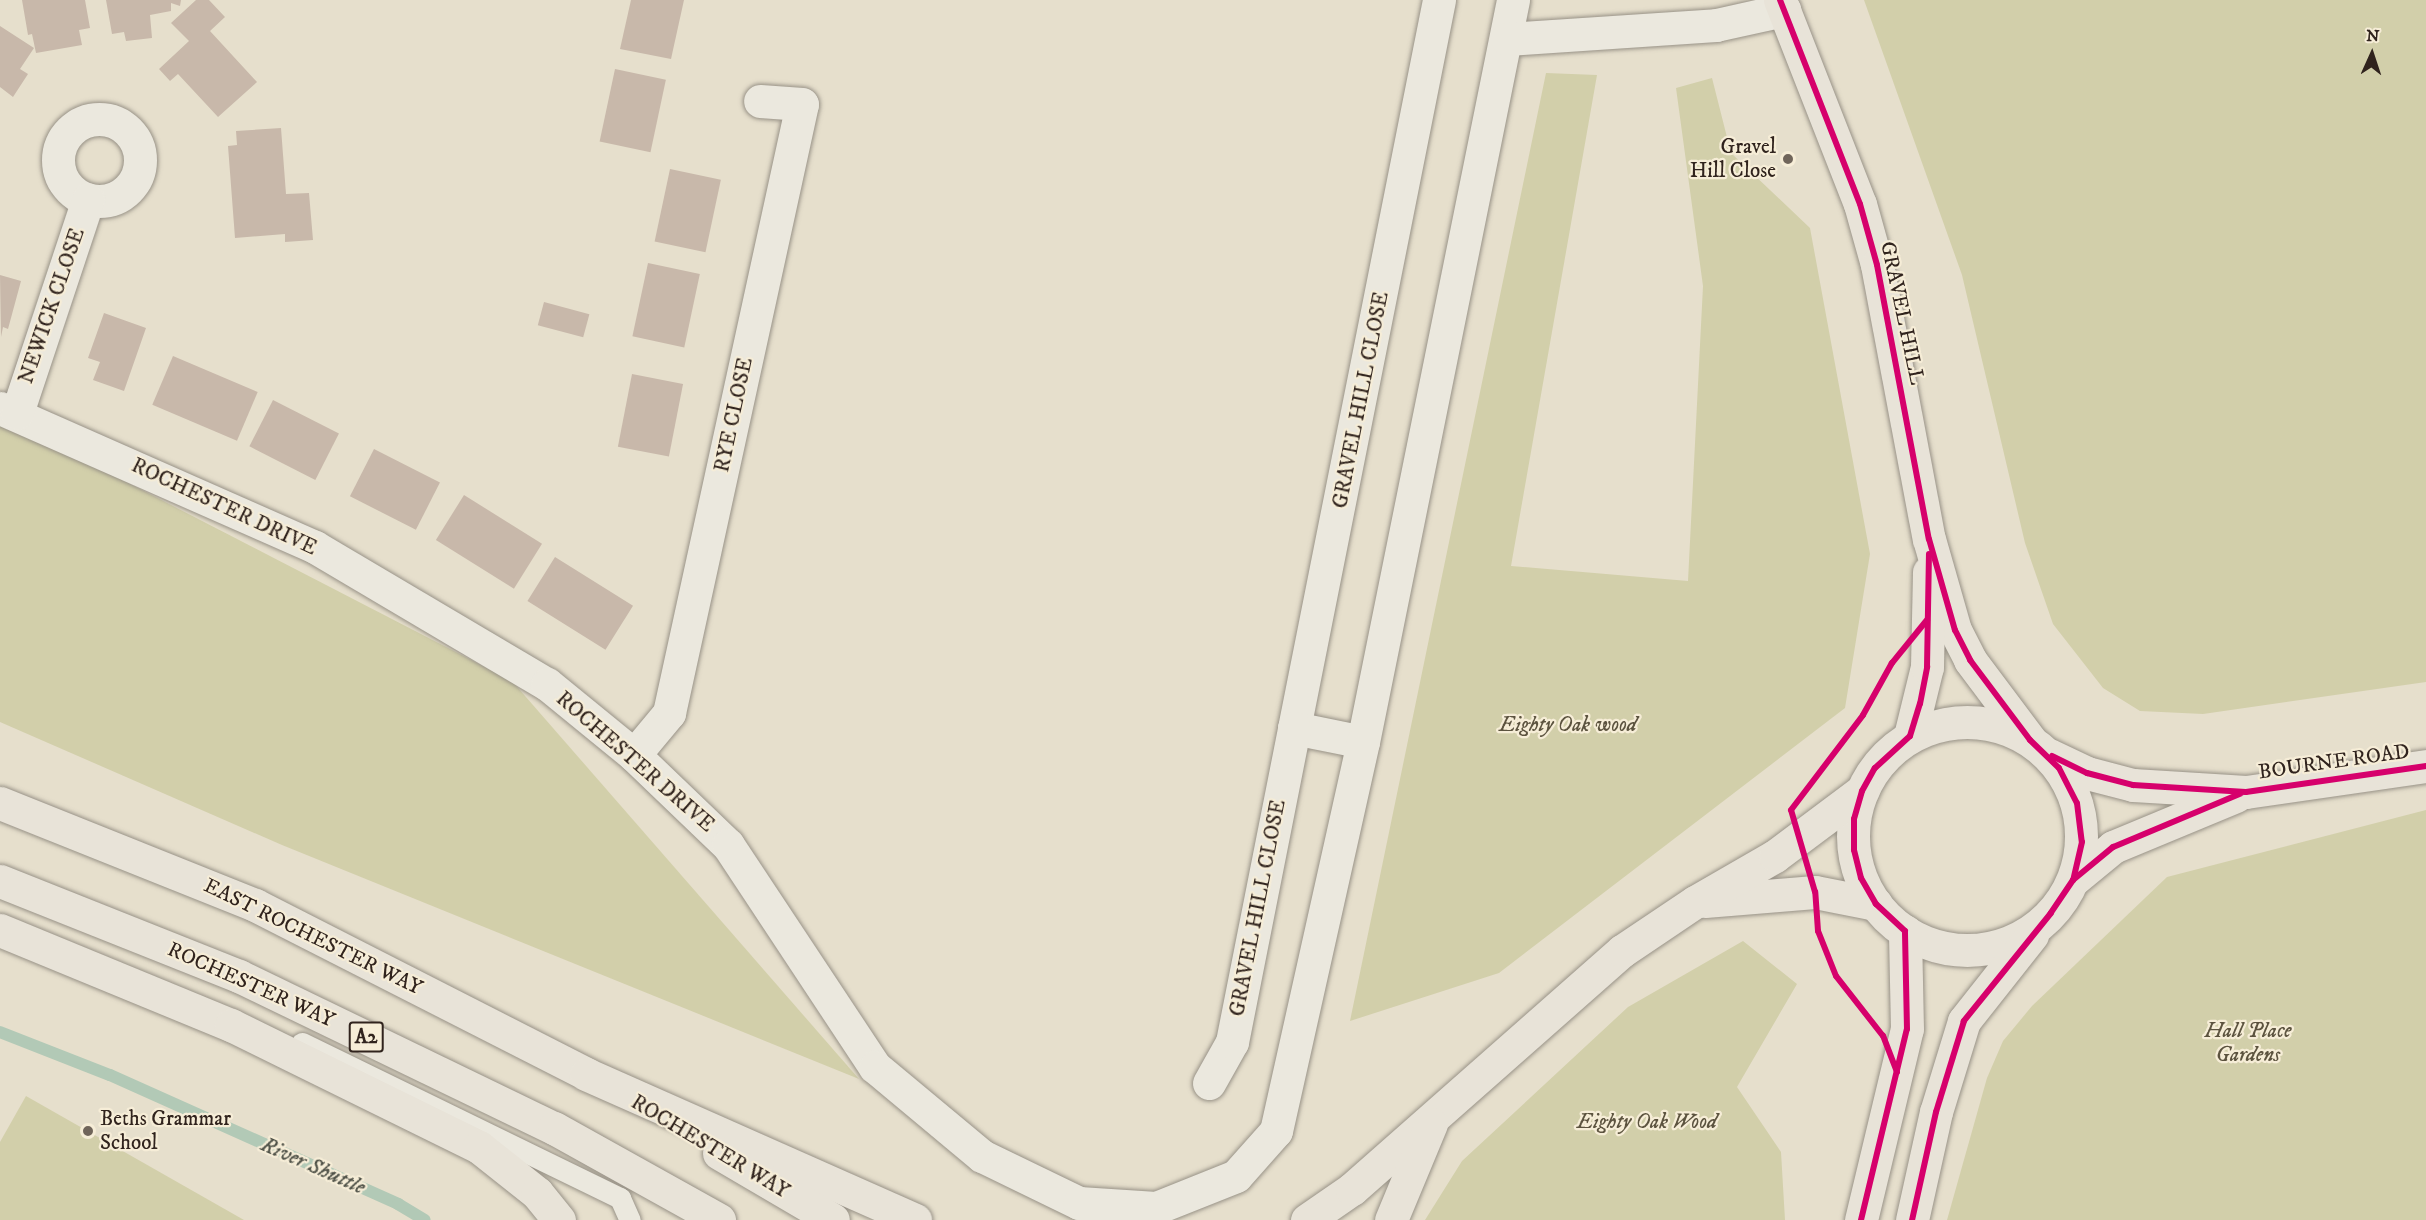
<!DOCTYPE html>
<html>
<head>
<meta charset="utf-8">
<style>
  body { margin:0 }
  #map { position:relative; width:2426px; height:1220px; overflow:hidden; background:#e6dfcc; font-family:"IM FELL DW Pica",serif }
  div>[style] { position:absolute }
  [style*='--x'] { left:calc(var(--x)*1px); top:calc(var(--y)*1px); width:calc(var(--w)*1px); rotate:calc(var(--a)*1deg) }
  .green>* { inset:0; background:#d2cfaa }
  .stream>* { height:12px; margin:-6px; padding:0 6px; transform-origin:6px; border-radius:6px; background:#b2c9b6 }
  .building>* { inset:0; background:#c8b8aa; transform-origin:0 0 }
  .roads { filter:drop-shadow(0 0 2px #989287) drop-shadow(0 0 2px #989287) }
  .lane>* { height:21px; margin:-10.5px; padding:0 10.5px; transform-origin:10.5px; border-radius:10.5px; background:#ebe8de }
  .street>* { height:33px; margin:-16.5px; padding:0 16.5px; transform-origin:16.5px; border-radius:16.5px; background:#ebe8de }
  .street>.ring { margin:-16.5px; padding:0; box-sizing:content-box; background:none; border:33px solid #ebe8de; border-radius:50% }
  .primary>* { height:33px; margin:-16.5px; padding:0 16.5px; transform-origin:16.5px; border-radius:16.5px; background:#e8e3d8 }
  .primary>.ring { margin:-16.5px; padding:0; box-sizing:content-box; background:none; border:33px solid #e8e3d8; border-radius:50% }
  .highway>* { height:33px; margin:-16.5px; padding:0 16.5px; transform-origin:16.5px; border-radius:16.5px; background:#e8e3d8 }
  .cycleway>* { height:6px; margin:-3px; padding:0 3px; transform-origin:3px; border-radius:3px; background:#d6006c }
  .dots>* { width:16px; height:16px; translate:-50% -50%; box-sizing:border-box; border:3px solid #f6edd7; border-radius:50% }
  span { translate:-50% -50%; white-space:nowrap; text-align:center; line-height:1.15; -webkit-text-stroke:4.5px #f6edd7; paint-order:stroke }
  .shield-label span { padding:2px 4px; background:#f6edd7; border:2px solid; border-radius:4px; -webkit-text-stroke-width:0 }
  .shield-label { font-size:20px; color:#30231d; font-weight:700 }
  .poi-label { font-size:21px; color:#30231d }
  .right { translate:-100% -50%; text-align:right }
  .left { translate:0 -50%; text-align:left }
  .street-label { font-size:21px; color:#30231d }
  .park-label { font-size:21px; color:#5c533f; font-style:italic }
  .water-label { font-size:22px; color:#505248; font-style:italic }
  .north { position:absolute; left:2342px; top:24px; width:60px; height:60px; -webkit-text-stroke:4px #f6edd7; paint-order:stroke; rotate:3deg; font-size:16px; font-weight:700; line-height:24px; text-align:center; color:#30231d }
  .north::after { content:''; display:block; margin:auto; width:21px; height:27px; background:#30231d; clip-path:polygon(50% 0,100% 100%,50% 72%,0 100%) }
</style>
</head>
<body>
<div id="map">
  <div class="green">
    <div style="clip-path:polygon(1864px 0,2426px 0,2426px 682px,2203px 714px,2140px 711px,2103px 688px,2053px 624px,2025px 543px,1962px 275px)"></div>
    <div style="clip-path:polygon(1546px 73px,1597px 75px,1511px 566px,1688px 581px,1703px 286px,1676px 88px,1712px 78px,1731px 153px,1810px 228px,1870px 554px,1845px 708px,1499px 973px,1350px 1021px)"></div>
    <div style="clip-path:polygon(0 424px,20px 427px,512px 681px,859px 1079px,282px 845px,0 722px)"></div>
    <div style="clip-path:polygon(2426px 810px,2426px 1220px,1947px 1220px,1987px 1078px,2003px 1041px,2032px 1006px,2167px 877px)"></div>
    <div style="clip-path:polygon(1743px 941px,1797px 984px,1737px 1087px,1781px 1152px,1785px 1220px,1425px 1220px,1462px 1161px,1628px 1007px)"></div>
    <div style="clip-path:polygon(26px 1096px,244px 1220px,0 1220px,0 1142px)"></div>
  </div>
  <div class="stream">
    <div style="--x:0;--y:1032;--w:118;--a:21.4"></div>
    <div style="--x:110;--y:1075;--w:316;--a:24.1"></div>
    <div style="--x:398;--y:1204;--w:31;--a:31"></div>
  </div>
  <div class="building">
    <div style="clip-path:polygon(22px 0,85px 0,90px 28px,79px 30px,82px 45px,36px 53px,32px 34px,28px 35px)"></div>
    <div style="clip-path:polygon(106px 0,181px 0,180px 6px,171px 3px,171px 11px,150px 15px,152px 38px,126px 41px,124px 32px,112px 34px)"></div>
    <div style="clip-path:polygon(196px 0,209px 0,225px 17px,210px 31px,257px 82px,218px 117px,178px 74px,170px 81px,159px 69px,189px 41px,171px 23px)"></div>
    <div style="clip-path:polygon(631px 0,684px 0,671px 59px,620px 49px)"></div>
    <div style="clip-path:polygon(0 26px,34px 48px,20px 69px,28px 74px,13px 97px,0 87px)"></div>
    <div style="left:615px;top:69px;width:52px;height:74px;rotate:12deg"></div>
    <div style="clip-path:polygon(281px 128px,286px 194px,309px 193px,313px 240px,285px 242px,285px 234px,235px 238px,228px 146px,237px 145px,236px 131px)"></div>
    <div style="left:670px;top:169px;width:52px;height:74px;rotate:12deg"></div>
    <div style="left:648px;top:263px;width:53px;height:75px;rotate:12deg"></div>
    <div style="clip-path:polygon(0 275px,21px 281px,8px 329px,3px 327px,1px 337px)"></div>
    <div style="left:544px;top:302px;width:47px;height:24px;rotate:15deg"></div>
    <div style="clip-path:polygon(104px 313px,146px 328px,124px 391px,93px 380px,100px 362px,88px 358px)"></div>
    <div style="left:173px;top:356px;width:92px;height:53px;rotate:23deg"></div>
    <div style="left:632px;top:374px;width:52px;height:74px;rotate:11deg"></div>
    <div style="left:273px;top:400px;width:74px;height:52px;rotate:27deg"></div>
    <div style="left:374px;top:449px;width:74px;height:53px;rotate:27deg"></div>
    <div style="left:464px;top:495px;width:92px;height:53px;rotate:32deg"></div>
    <div style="left:555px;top:557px;width:92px;height:52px;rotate:32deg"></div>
  </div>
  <div class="roads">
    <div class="lane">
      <div style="--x:302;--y:1043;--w:354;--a:26"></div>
      <div style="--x:620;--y:1198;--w:24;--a:66"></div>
    </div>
    <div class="street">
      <div style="--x:1439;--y:0;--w:742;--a:101.26"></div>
      <div style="--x:1294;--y:728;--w:70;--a:11.5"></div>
      <div style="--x:1363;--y:742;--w:757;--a:-78.57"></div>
      <div style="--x:1507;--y:39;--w:209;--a:-3.8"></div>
      <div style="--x:1716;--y:25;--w:70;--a:-12.4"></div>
      <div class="ring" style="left:58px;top:119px;width:49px;height:49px"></div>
      <div style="--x:0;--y:408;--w:344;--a:23.8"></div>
      <div style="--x:315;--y:547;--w:269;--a:30.6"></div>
      <div style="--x:547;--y:684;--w:112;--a:39.2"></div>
      <div style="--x:634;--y:755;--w:130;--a:43.8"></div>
      <div style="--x:728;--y:845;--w:266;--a:56.5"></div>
      <div style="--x:875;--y:1067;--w:139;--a:39.8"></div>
      <div style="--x:982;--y:1156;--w:108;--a:25.9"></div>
      <div style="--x:1079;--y:1203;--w:77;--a:3.7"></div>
      <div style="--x:1156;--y:1208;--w:86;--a:-21.8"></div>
      <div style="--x:1236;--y:1176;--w:60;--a:-48.4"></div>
      <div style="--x:1276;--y:1131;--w:399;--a:-77.4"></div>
      <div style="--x:17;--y:413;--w:225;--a:-71.6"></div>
      <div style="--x:634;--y:755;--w:55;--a:-50.2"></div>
      <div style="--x:669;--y:713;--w:623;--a:-77.68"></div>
      <div style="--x:802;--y:104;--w:42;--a:-175.9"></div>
      <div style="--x:1209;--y:1083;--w:47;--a:-60.7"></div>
      <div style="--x:1232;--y:1042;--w:320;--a:-78.8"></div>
    </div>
    <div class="primary">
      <div style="--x:1780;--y:0;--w:219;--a:68.6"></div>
      <div style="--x:1860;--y:204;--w:63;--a:74.4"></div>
      <div style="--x:1877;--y:265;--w:279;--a:79.3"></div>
      <div style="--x:1929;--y:539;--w:95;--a:74.1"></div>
      <div style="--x:1955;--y:630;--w:34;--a:63"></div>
      <div style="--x:1970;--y:660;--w:100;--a:53.1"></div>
      <div class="ring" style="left:1853px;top:722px;width:195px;height:195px"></div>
      <div style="--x:1910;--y:736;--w:71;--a:-76.2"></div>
      <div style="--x:1927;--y:667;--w:95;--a:-88.8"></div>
      <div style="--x:2049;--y:755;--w:42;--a:25.3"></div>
      <div style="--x:2087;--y:773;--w:48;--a:14.6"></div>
      <div style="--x:2133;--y:785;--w:113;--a:3.5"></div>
      <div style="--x:2246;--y:792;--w:182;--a:-8.2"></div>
      <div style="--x:2073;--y:880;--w:52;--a:-39.5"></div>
      <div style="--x:2113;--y:847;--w:133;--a:-22.5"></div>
      <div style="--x:1861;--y:1220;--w:196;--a:-76.5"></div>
      <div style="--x:1907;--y:1029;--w:98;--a:-91.2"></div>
      <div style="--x:1912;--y:1220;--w:111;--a:-77.5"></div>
      <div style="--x:1936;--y:1112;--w:95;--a:-72.9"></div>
      <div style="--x:1964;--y:1021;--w:110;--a:-51.7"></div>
    </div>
    <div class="highway">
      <div style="--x:0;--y:803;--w:275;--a:21.8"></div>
      <div style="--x:255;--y:905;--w:372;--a:27"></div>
      <div style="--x:586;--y:1074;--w:360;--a:23.9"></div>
      <div style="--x:0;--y:881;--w:257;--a:21.7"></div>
      <div style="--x:239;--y:976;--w:350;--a:25.8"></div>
      <div style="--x:554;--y:1128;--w:189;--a:29.1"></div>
      <div style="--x:1705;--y:901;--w:110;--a:-4.7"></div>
      <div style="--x:1815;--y:892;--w:62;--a:11.1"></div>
      <div style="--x:0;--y:930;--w:250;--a:22.4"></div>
      <div style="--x:231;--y:1025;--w:276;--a:26.2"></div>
      <div style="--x:479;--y:1147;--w:74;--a:38.4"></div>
      <div style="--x:537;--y:1193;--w:35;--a:51"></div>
      <div style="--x:719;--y:1153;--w:132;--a:30.4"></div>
      <div style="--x:1307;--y:1220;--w:55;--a:-34.6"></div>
      <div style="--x:1352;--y:1189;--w:360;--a:-41.4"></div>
      <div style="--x:1622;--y:951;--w:88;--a:-33.9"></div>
      <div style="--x:1695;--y:902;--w:92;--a:-29.9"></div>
      <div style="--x:1775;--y:856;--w:109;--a:-36.8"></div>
      <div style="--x:1391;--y:1220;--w:104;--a:-67.4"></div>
    </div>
  </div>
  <div class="cycleway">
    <div style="--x:1780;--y:0;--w:219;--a:68.6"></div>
    <div style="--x:1860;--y:204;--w:63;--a:74.4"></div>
    <div style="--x:1877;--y:265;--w:279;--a:79.3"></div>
    <div style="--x:1929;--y:539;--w:95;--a:74.1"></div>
    <div style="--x:1955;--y:630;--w:34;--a:63"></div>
    <div style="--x:1970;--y:660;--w:100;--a:53.1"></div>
    <div style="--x:2030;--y:740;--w:40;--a:44"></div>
    <div style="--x:2059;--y:768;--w:39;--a:63"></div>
    <div style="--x:2077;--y:803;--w:39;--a:83"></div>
    <div style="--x:2082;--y:842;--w:39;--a:103"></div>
    <div style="--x:2073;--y:880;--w:40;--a:124"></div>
    <div style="--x:2051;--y:913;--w:139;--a:128.9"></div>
    <div style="--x:1964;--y:1021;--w:95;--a:107.1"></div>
    <div style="--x:1936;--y:1112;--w:111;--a:102.5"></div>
    <div style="--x:2052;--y:756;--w:39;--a:26"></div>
    <div style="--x:2087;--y:773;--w:48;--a:14.6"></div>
    <div style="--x:2133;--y:785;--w:113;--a:3.5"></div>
    <div style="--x:2246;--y:792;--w:182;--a:-8.2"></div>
    <div style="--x:2073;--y:880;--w:52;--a:-39.5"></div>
    <div style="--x:2113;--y:847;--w:138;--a:-22.7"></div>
    <div style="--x:1897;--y:1072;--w:39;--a:-111"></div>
    <div style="--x:1883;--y:1036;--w:76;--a:-128.1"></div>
    <div style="--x:1836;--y:976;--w:48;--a:-111.8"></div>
    <div style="--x:1818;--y:931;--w:39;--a:-94"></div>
    <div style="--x:1815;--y:892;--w:85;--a:-106.3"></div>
    <div style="--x:1791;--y:810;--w:119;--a:-52.8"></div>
    <div style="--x:1863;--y:715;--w:60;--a:-60.9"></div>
    <div style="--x:1892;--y:663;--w:55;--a:-50.9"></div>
    <div style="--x:1861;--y:1220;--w:196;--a:-76.5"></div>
    <div style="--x:1907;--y:1029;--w:98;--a:-91.2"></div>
    <div style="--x:1905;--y:931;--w:40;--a:-137"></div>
    <div style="--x:1876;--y:904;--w:30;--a:-120"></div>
    <div style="--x:1861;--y:878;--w:29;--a:-104"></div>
    <div style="--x:1854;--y:850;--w:31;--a:-90"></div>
    <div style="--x:1854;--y:819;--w:29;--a:-74"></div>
    <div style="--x:1862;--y:791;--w:26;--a:-61"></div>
    <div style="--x:1875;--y:768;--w:47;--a:-42.4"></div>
    <div style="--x:1910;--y:736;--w:34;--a:-73"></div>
    <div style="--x:1920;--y:704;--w:38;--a:-79"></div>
    <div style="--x:1927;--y:667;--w:113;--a:-89"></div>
  </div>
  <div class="dots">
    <div style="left:1788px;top:159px;background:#70655a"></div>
    <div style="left:88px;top:1131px;background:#70655a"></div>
  </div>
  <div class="shield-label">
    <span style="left:366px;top:1037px">A2</span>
  </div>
  <div class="poi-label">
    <span class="right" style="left:1776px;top:159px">Gravel<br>Hill Close</span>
    <span class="left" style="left:100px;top:1131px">Beths Grammar<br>School</span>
  </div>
  <div class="street-label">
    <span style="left:52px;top:306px;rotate:-71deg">NEWICK CLOSE</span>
    <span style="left:1902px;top:313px;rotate:78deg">GRAVEL HILL</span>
    <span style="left:1361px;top:400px;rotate:-79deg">GRAVEL HILL CLOSE</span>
    <span style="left:734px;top:415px;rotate:-78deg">RYE CLOSE</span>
    <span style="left:224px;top:507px;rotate:25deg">ROCHESTER DRIVE</span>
    <span style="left:635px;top:762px;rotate:41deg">ROCHESTER DRIVE</span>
    <span style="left:2334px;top:762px;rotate:-8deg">BOURNE ROAD</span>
    <span style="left:1258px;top:908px;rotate:-79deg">GRAVEL HILL CLOSE</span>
    <span style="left:313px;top:937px;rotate:26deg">EAST ROCHESTER WAY</span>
    <span style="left:251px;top:985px;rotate:24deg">ROCHESTER WAY</span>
    <span style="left:710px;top:1147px;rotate:31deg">ROCHESTER WAY</span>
  </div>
  <div class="park-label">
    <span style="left:1568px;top:725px">Eighty Oak wood</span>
    <span style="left:2248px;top:1043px">Hall Place<br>Gardens</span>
    <span style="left:1647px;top:1122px">Eighty Oak Wood</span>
  </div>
  <div class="water-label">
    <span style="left:313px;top:1166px;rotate:24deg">River Shuttle</span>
  </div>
  <div class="north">N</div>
</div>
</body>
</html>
